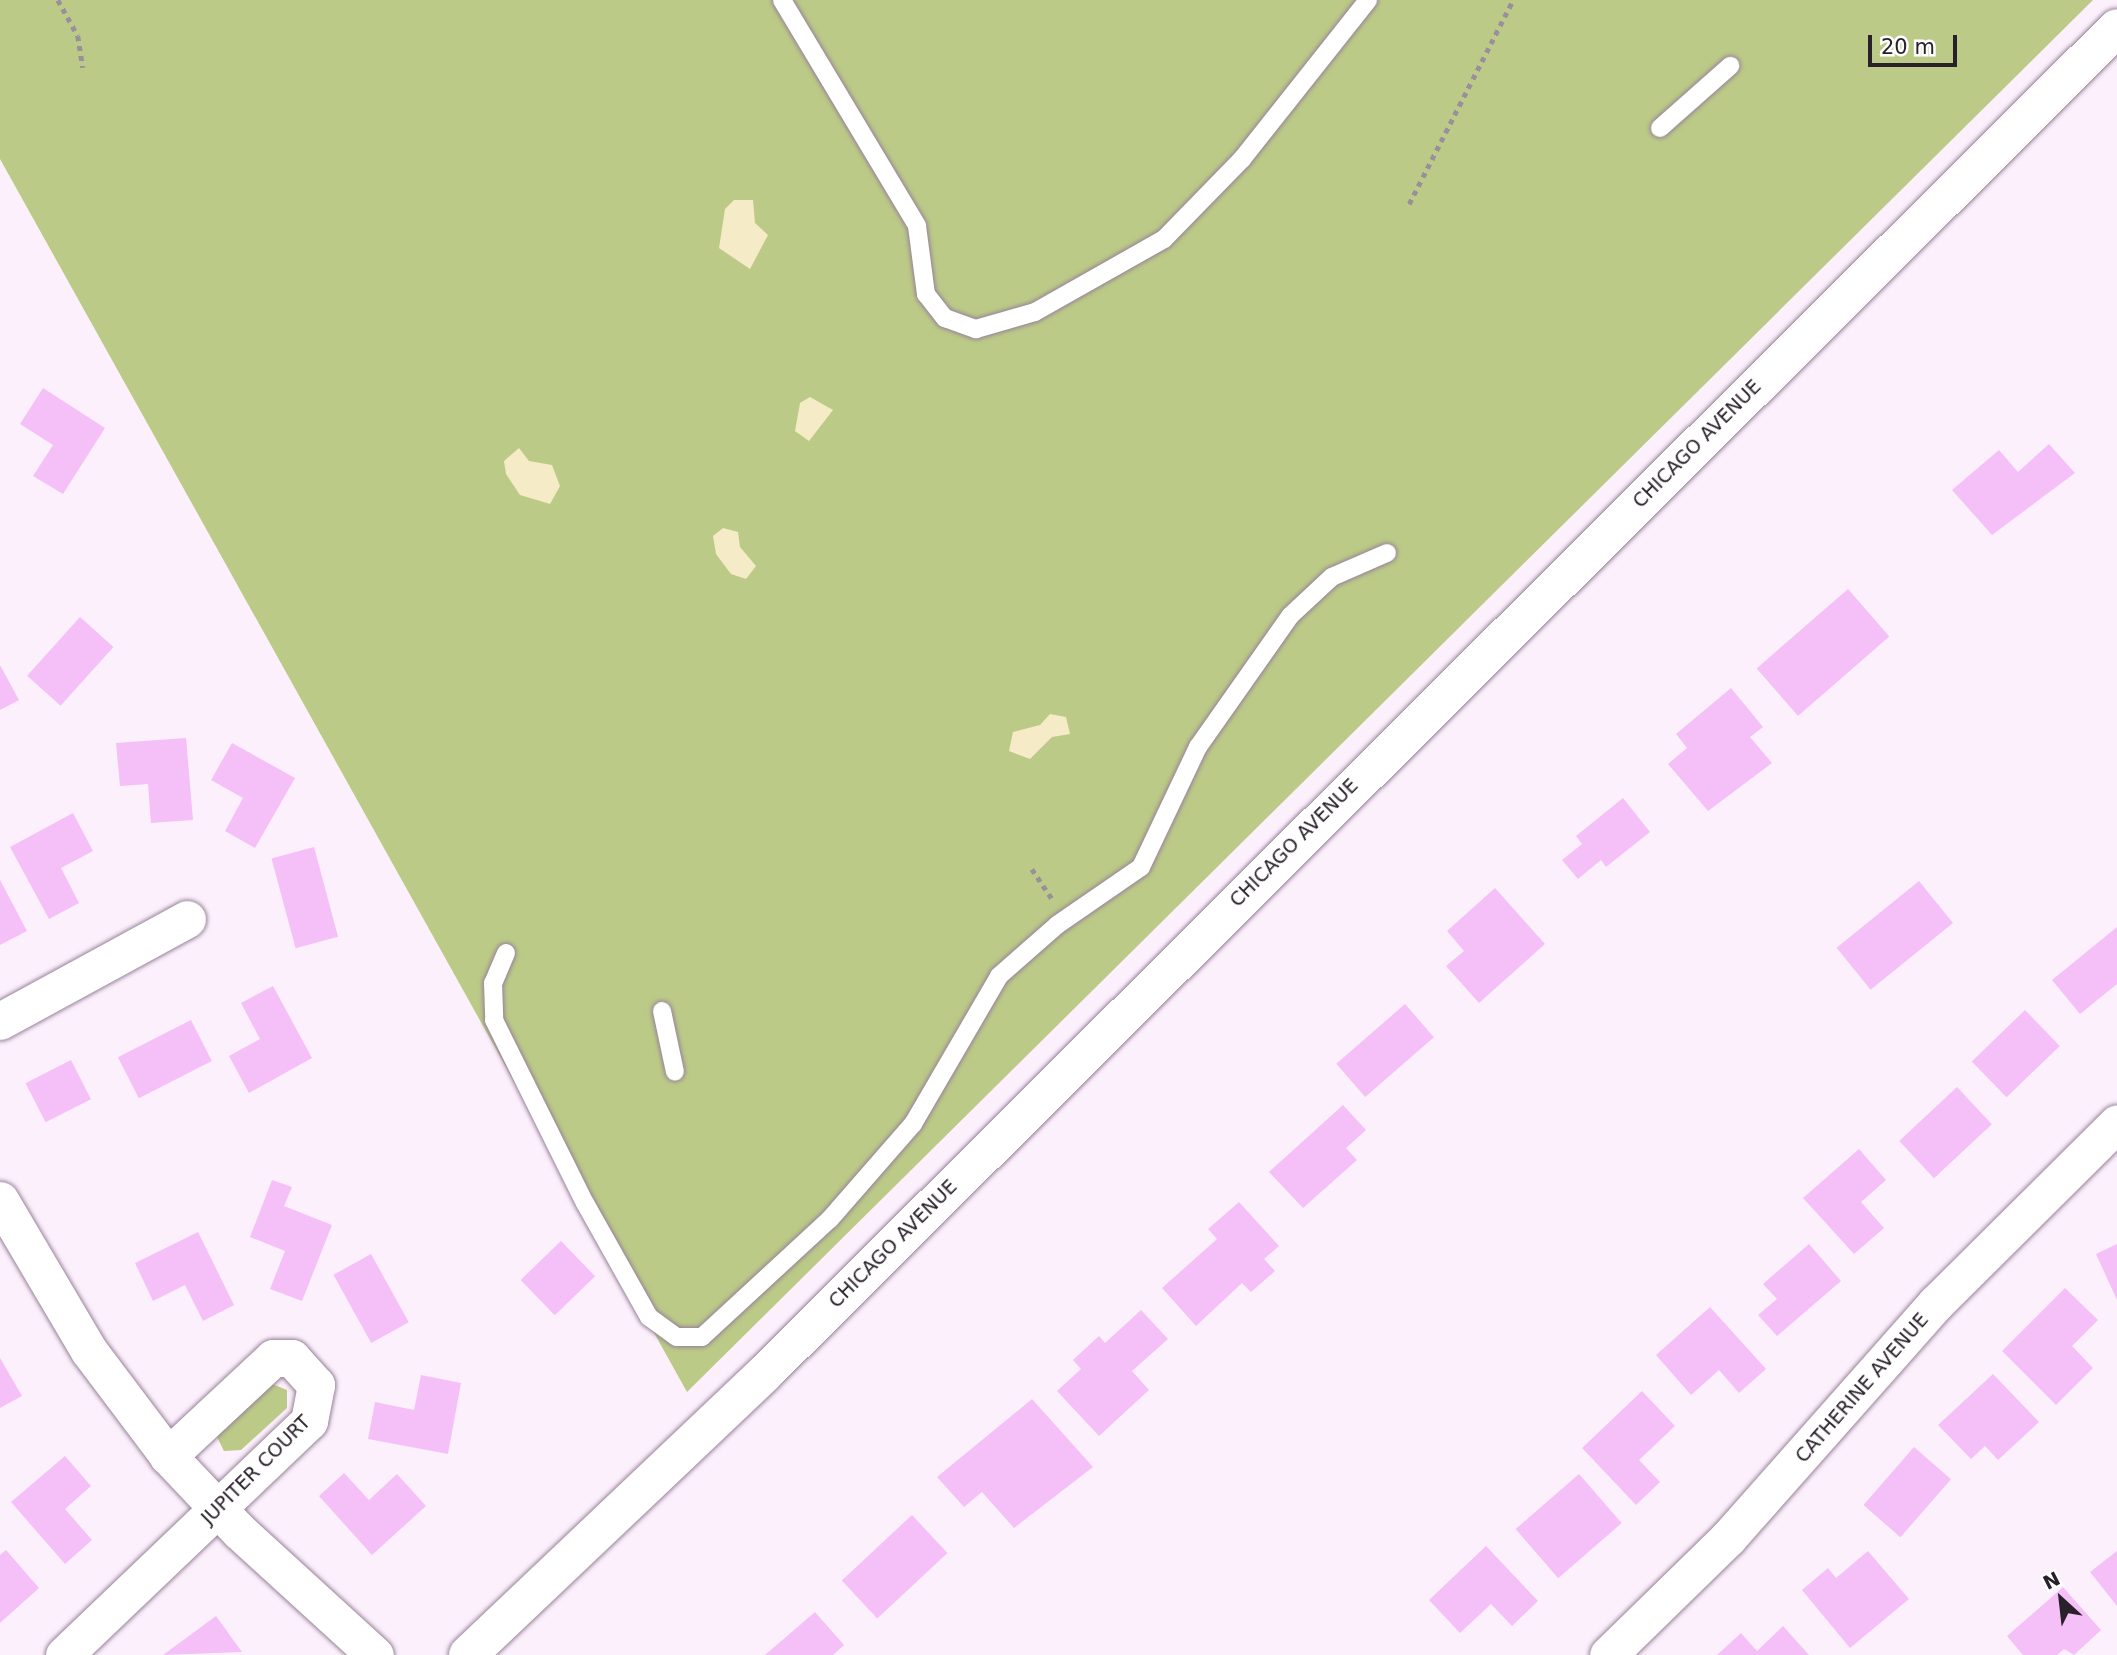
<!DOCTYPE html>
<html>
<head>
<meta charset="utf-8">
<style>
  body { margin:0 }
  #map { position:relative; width:2117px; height:1655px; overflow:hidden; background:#fdf0fd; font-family:"DejaVu Sans",sans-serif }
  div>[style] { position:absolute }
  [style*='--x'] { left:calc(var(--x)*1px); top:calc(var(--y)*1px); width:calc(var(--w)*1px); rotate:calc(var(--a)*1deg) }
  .green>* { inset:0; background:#bcca87 }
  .sand>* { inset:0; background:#f5ebc6 }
  .building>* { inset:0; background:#f5bff8; transform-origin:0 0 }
  .path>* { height:4.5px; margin-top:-2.25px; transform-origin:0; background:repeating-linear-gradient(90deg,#9a8f9a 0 5px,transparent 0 10px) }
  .roads { filter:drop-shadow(0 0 2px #978398) drop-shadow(0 0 2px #978398) }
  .lane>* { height:18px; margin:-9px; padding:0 9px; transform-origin:9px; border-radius:9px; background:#fff }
  .street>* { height:37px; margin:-18.5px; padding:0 18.5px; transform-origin:18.5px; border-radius:18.5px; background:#fff }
  .secondary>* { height:38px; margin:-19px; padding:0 19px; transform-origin:19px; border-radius:19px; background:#fff }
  span { translate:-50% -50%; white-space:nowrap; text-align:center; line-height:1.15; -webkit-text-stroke:6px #fff; paint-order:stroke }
  .street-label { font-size:19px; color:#29212a }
  .north { position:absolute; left:2026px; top:1564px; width:70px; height:70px; -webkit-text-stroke:5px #fff; paint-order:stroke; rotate:333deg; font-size:19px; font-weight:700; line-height:28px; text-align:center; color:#29212a }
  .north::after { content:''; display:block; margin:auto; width:24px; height:32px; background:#29212a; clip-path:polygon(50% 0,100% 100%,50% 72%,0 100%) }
  .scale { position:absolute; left:1868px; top:35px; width:89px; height:32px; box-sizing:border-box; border:4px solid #29212a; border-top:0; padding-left:9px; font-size:21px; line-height:24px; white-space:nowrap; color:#29212a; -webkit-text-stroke:5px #fff; paint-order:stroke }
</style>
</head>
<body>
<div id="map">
  <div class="green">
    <div style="clip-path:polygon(0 0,2093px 0,687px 1392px,0 159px)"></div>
    <div style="clip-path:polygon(270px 1383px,287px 1390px,287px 1408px,241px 1450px,224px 1451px,216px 1435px)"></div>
  </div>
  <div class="sand">
    <div style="clip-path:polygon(734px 200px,753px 200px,755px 223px,768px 235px,750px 269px,719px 248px,725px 209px)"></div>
    <div style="clip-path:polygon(810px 397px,833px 410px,809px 441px,795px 431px,800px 403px)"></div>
    <div style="clip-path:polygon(519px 448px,529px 461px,552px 465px,560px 486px,550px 504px,520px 495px,506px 474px,504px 461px)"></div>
    <div style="clip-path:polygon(723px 528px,738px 532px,740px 547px,756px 566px,746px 579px,731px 574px,716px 554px,713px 536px)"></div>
    <div style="clip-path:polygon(1050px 714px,1066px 717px,1070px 734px,1052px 737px,1030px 759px,1009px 751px,1013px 732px,1040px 725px)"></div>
  </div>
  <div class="building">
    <div style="clip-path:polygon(43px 388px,105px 428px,63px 494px,33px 476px,53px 445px,20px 424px)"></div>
    <div style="clip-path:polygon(2049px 444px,2075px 473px,1992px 535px,1952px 490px,1999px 450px,2018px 472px)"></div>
    <div style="left:1848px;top:589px;width:63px;height:121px;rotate:49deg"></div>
    <div style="left:80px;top:617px;width:45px;height:79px;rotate:42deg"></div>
    <div style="clip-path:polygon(0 665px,19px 700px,0 710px)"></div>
    <div style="clip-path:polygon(1731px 688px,1763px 727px,1750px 737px,1772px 763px,1708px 811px,1668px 764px,1687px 748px,1676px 734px)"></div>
    <div style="clip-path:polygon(186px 738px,193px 820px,151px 823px,148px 784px,120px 786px,116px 743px)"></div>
    <div style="clip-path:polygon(232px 743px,295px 778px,255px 848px,225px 831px,243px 798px,211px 780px)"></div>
    <div style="clip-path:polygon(1623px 798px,1650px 832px,1606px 867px,1601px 860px,1578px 879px,1562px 860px,1582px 844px,1576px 836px)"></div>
    <div style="clip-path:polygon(73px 813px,93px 851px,61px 868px,79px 903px,49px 919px,10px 847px)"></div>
    <div style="left:314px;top:847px;width:93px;height:44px;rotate:75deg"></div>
    <div style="clip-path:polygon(0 880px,27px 931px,0 945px)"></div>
    <div style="left:1919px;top:881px;width:54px;height:106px;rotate:51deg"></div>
    <div style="clip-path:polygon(1495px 888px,1545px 944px,1479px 1003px,1446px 966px,1464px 951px,1447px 931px)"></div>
    <div style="clip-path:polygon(2117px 927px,2117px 984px,2080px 1014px,2052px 980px)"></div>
    <div style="clip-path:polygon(273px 986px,312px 1058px,249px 1093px,229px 1056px,260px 1039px,241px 1003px)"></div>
    <div style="left:1405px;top:1004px;width:44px;height:91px;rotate:49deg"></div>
    <div style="left:2025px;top:1010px;width:50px;height:74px;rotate:46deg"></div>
    <div style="left:191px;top:1020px;width:46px;height:82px;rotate:63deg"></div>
    <div style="left:71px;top:1060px;width:44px;height:51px;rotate:63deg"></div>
    <div style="left:1957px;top:1087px;width:51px;height:79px;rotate:47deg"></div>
    <div style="clip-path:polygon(1343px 1105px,1366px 1130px,1346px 1148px,1357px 1160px,1303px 1208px,1269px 1172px)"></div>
    <div style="clip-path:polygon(1859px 1149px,1886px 1180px,1861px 1202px,1884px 1228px,1854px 1254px,1803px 1198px)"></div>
    <div style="clip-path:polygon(272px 1180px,292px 1187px,284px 1206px,332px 1225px,302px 1301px,270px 1289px,285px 1251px,250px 1237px)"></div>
    <div style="clip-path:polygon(1239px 1202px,1279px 1246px,1264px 1259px,1275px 1271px,1251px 1292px,1242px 1283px,1196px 1326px,1162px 1288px,1217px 1239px,1208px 1229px)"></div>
    <div style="clip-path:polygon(198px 1232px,234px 1305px,203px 1321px,185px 1285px,153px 1301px,135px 1263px)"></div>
    <div style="left:561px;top:1241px;width:49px;height:56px;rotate:46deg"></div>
    <div style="clip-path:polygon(1809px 1244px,1841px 1281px,1777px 1336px,1758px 1315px,1777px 1299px,1763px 1284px)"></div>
    <div style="clip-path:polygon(2117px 1244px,2117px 1300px,2096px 1254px)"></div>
    <div style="left:371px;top:1254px;width:78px;height:43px;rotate:61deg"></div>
    <div style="clip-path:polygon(2065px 1288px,2098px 1320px,2072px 1346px,2093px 1368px,2056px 1405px,2002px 1351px)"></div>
    <div style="clip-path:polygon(1710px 1307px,1766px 1369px,1739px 1393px,1719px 1370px,1691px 1395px,1656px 1355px)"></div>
    <div style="clip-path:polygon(1141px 1310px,1168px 1339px,1132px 1371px,1149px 1390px,1099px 1436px,1057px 1391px,1081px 1369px,1073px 1360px,1099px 1336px,1105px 1343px)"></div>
    <div style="clip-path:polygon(0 1358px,22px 1396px,0 1408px)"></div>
    <div style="clip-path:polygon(1993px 1374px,2039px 1422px,1998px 1460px,1985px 1446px,1971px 1459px,1938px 1425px)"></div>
    <div style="clip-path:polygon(421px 1375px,461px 1383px,448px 1454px,368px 1439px,375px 1402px,414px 1410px)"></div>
    <div style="clip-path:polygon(1642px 1391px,1675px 1426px,1639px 1460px,1660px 1482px,1636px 1505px,1582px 1448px)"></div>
    <div style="clip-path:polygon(1032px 1399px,1093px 1467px,1014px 1528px,982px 1492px,964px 1507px,937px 1477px)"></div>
    <div style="left:1914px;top:1447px;width:49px;height:77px;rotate:41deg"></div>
    <div style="clip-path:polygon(65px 1456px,91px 1486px,65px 1509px,92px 1540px,65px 1564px,11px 1502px)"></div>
    <div style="clip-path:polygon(344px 1473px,369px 1500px,397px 1474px,426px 1506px,372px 1555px,319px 1496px)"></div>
    <div style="left:1579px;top:1474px;width:65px;height:84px;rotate:49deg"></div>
    <div style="left:912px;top:1515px;width:52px;height:96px;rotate:47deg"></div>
    <div style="clip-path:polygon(1486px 1546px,1538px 1601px,1512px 1626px,1491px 1604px,1460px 1633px,1429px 1600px)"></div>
    <div style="clip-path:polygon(6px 1550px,39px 1588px,0 1623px,0 1555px)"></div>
    <div style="clip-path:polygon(1868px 1551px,1909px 1599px,1850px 1648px,1802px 1590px,1828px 1568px,1836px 1578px)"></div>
    <div style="clip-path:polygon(2117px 1551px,2117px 1606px,2090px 1572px)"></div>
    <div style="clip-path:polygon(2063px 1587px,2101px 1630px,2074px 1655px,2064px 1649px,2057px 1655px,2023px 1655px,2007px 1636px)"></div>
    <div style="clip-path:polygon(815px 1612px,844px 1645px,833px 1655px,765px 1655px)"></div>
    <div style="clip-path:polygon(216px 1616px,242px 1652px,163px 1655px)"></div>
    <div style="clip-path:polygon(1783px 1626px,1809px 1655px,1717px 1655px,1741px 1633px,1757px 1651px)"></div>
  </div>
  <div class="path">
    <div style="--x:58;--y:0;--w:41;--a:60.9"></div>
    <div style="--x:78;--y:36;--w:32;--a:81"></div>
    <div style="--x:1409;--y:204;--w:229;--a:-63"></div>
    <div style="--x:1032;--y:869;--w:37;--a:56"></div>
  </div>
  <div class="roads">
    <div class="lane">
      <div style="--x:782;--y:0;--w:263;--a:59.1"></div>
      <div style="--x:917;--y:226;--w:69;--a:82.5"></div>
      <div style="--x:926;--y:294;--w:31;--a:52"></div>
      <div style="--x:945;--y:318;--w:33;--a:20"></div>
      <div style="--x:976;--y:329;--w:61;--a:-16.1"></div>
      <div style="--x:1035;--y:312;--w:148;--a:-29.5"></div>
      <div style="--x:1164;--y:239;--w:112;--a:-45.7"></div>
      <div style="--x:1242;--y:159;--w:203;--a:-51.6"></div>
      <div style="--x:1660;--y:128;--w:94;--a:-41.5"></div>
      <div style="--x:506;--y:953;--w:33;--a:113"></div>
      <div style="--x:493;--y:983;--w:37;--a:88"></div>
      <div style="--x:494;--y:1020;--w:204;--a:63.6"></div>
      <div style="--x:585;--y:1203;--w:131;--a:60.7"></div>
      <div style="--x:649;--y:1317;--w:34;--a:36"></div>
      <div style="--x:677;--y:1337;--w:25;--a:0"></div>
      <div style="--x:702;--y:1337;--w:174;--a:-42.7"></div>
      <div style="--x:830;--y:1219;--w:126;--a:-48.9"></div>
      <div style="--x:913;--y:1124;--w:171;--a:-59.8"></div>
      <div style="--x:999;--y:976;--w:77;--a:-41.3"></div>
      <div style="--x:1057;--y:925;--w:102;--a:-34.6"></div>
      <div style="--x:1141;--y:867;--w:133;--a:-64.6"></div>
      <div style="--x:1198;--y:747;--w:160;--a:-54.9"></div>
      <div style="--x:1290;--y:616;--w:57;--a:-42.9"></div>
      <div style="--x:1332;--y:577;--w:60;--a:-23.6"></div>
      <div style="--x:662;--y:1011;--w:62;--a:78"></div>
    </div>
    <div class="street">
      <div style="--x:0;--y:1021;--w:213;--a:-28.6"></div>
      <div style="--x:0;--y:1200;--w:175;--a:59.5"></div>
      <div style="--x:89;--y:1351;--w:131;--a:53"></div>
      <div style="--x:168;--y:1456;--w:103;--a:46.6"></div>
      <div style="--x:239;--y:1531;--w:184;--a:42.4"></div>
      <div style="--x:64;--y:1655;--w:339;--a:-43.7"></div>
      <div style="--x:309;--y:1421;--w:37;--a:-79"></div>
      <div style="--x:316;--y:1385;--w:36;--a:-132"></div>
      <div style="--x:292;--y:1358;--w:19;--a:180"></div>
      <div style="--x:273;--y:1358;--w:144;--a:137"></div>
      <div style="--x:1608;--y:1655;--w:168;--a:-44.3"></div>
      <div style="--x:1728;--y:1538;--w:314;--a:-48.5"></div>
      <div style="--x:1936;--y:1303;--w:255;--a:-44.8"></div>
    </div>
    <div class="secondary">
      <div style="--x:468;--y:1655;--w:408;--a:-43.5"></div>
      <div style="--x:764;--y:1374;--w:1908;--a:-44.85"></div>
    </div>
  </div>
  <div class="street-label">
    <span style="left:1697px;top:444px;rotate:-45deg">CHICAGO AVENUE</span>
    <span style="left:1294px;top:843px;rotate:-45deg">CHICAGO AVENUE</span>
    <span style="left:893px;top:1244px;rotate:-45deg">CHICAGO AVENUE</span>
    <span style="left:1862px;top:1388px;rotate:-49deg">CATHERINE AVENUE</span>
    <span style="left:256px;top:1470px;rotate:-45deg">JUPITER COURT</span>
  </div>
  <div class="north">N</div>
  <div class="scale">20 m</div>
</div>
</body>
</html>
